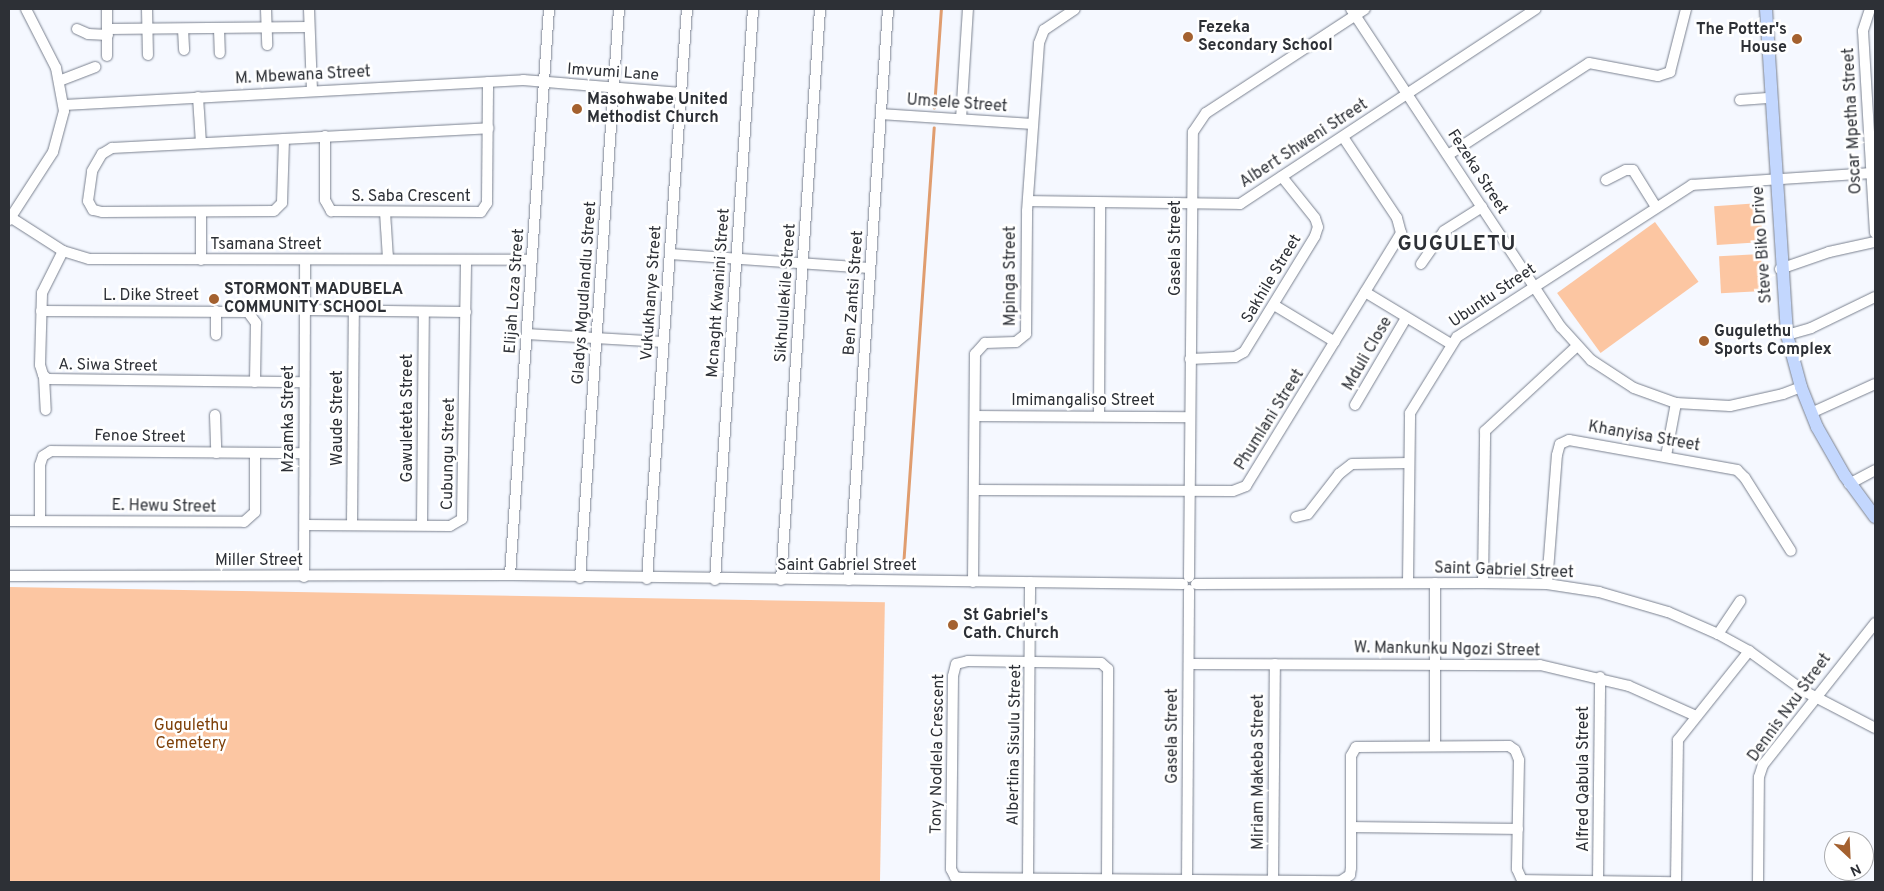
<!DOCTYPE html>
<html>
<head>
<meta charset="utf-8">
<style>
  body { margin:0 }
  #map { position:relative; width:1884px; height:891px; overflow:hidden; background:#f5f8ff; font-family:Overpass,sans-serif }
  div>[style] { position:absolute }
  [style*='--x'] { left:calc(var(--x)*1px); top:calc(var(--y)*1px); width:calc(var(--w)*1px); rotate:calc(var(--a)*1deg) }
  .green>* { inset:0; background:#fcc6a2; transform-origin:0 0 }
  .stream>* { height:2.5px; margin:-1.25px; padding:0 1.25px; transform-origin:1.25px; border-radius:1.25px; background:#e09d6f }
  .roads { filter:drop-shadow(0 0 1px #7a818f) drop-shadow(0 0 1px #7a818f) }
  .minor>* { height:10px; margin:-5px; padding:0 5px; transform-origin:5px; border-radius:5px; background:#fff }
  .major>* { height:12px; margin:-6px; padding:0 6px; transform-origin:6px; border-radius:6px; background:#c3d7fe }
  .dots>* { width:14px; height:14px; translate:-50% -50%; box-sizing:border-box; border:2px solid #fff; border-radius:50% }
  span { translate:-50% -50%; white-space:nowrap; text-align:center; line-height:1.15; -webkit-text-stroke:5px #fff; paint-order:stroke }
  .poi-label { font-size:16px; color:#2d3036; font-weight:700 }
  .left { translate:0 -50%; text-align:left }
  .right { translate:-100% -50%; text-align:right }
  .street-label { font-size:16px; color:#2d3036 }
  .park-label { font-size:16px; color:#7e4009 }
  .district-label { font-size:21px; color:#2d3036; font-weight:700; letter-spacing:1px }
  .frame { position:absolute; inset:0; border:10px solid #2d3036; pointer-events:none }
  .north { position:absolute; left:1824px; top:831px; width:50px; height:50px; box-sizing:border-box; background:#fff; border:1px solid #abacaf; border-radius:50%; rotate:155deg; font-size:14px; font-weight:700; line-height:20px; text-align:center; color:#2d3036 }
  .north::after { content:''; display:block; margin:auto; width:18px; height:22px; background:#a4612f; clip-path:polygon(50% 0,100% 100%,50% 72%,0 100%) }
</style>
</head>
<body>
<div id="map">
  <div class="green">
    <div style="left:1760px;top:203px;width:39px;height:46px;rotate:86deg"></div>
    <div style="left:1655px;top:222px;width:74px;height:121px;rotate:54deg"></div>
    <div style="left:1761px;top:254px;width:37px;height:42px;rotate:87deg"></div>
    <div style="left:9px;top:587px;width:876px;height:295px;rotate:1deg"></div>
  </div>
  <div class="stream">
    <div style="--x:934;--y:108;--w:99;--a:-86"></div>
    <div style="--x:903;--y:567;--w:440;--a:-86"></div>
  </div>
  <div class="roads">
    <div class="minor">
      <div style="--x:147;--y:9;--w:46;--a:88.8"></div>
      <div style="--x:266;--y:9;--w:36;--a:88"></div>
      <div style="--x:309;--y:9;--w:82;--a:87.9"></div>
      <div style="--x:1351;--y:9;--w:381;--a:56.6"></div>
      <div style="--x:1561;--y:327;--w:45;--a:47.7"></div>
      <div style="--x:1591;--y:360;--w:51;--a:33.1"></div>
      <div style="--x:1634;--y:388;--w:45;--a:19.7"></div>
      <div style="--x:1676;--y:403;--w:54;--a:3.2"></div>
      <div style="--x:1730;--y:406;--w:54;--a:-12.8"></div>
      <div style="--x:1783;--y:394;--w:19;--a:-21"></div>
      <div style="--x:1870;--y:9;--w:23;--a:108"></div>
      <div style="--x:1863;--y:31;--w:202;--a:86.6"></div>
      <div style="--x:77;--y:29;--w:12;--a:24"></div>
      <div style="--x:88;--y:34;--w:20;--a:3"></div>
      <div style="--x:108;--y:29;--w:201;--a:-0.6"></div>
      <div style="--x:183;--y:29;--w:21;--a:87"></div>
      <div style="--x:219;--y:29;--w:24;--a:88"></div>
      <div style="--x:107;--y:56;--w:47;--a:-90"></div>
      <div style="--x:59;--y:81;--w:39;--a:-21"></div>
      <div style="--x:198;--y:97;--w:46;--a:86.3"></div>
      <div style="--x:1740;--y:100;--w:31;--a:-4"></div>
      <div style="--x:64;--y:105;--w:460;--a:-3.1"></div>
      <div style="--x:523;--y:80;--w:159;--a:4.7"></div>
      <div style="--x:881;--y:114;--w:151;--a:3.8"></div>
      <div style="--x:961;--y:119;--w:110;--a:-86.4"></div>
      <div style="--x:325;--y:136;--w:64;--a:90"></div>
      <div style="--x:325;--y:200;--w:13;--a:61"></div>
      <div style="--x:331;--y:211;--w:150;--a:0.4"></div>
      <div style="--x:481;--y:212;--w:11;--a:-56"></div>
      <div style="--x:487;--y:203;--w:121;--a:-89.5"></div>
      <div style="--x:284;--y:139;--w:64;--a:91.8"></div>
      <div style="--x:282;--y:203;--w:11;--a:135"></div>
      <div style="--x:274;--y:211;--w:172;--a:179.7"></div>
      <div style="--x:102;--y:212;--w:9;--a:-167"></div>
      <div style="--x:93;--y:210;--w:10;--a:-119"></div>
      <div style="--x:88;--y:201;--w:30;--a:-82"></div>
      <div style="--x:92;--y:171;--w:20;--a:-60"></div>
      <div style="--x:102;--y:154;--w:12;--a:-31"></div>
      <div style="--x:112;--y:148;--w:377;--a:-3"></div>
      <div style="--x:1448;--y:155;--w:168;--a:-33.1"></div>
      <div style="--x:1589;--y:63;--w:70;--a:10.7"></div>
      <div style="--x:1658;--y:76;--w:13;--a:-18"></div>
      <div style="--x:1670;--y:72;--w:65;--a:-75.7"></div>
      <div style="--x:1606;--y:180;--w:22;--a:-27"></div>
      <div style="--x:1626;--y:170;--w:7;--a:0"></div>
      <div style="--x:1633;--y:170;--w:44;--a:58.1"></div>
      <div style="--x:1028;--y:201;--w:212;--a:0.8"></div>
      <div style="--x:1240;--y:204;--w:354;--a:-33.4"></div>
      <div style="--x:385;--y:212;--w:47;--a:86.3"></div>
      <div style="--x:201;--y:213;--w:47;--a:90"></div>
      <div style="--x:10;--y:217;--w:63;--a:32.7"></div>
      <div style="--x:63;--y:251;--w:27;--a:17"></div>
      <div style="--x:89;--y:259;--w:443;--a:0.1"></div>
      <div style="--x:9;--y:220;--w:81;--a:-57.1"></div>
      <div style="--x:53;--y:152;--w:42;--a:-75"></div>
      <div style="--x:64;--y:111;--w:44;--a:-100.5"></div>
      <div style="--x:56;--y:68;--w:66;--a:-117"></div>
      <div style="--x:63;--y:251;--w:47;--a:116.6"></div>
      <div style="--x:42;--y:293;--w:72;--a:91.6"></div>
      <div style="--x:40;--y:365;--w:10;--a:73"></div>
      <div style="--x:43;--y:375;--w:6;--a:39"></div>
      <div style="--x:48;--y:379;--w:256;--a:0.7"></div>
      <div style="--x:670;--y:254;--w:200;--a:4"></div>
      <div style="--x:1421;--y:264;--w:40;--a:-55.1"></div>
      <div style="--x:1444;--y:231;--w:45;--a:-32.3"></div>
      <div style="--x:1780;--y:269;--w:52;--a:-19.1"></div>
      <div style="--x:1829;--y:252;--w:47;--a:-12.3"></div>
      <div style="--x:1365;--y:292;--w:100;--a:31.2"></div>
      <div style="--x:1274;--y:305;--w:71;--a:31.2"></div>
      <div style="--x:306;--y:310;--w:160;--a:0.7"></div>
      <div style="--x:41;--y:311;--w:207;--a:0.3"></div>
      <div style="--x:248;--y:312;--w:14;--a:54"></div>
      <div style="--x:256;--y:323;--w:59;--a:91"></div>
      <div style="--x:216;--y:311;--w:24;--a:90"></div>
      <div style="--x:527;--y:334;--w:136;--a:3.4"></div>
      <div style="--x:1787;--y:335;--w:25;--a:-16"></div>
      <div style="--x:1811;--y:328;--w:71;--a:-25.8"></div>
      <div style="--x:1190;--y:359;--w:45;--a:-2.5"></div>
      <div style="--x:1235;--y:357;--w:10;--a:-29"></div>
      <div style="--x:1244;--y:352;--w:136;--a:-58.5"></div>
      <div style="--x:1315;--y:236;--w:9;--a:-72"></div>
      <div style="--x:1318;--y:227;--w:9;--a:-108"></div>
      <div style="--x:1315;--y:218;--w:53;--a:-128.8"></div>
      <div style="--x:44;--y:377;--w:33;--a:87"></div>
      <div style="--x:1355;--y:405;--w:101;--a:-59.6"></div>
      <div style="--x:1811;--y:413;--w:70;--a:-24.4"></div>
      <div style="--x:215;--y:415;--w:38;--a:88"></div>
      <div style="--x:1099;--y:415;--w:211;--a:-89.7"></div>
      <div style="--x:976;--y:416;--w:214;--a:0.3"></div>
      <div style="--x:1666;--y:456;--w:54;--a:-79.3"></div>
      <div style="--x:1849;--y:484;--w:30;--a:-28"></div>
      <div style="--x:975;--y:490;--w:258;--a:0.2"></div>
      <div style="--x:1233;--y:491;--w:14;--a:-21"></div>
      <div style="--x:1246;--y:486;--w:297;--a:-58.5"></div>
      <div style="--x:1401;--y:233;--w:16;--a:-105"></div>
      <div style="--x:1397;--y:218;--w:97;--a:-123.7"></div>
      <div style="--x:1296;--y:517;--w:12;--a:-14"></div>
      <div style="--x:1308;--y:514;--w:51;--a:-52.2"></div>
      <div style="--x:1339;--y:474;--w:16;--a:-38"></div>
      <div style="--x:1352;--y:464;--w:57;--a:-1"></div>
      <div style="--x:40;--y:520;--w:55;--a:-90"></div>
      <div style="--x:40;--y:465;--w:9;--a:-72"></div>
      <div style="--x:43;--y:456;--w:9;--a:-32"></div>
      <div style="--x:51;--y:451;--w:252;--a:0.5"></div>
      <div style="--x:9;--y:521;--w:235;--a:0.2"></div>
      <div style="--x:244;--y:522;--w:15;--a:-42"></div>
      <div style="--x:255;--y:512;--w:58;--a:-90"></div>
      <div style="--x:352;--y:524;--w:213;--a:-89.5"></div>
      <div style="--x:305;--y:525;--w:145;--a:0.4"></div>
      <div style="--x:450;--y:526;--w:14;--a:-30"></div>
      <div style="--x:462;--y:519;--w:258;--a:-89.1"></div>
      <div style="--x:422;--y:525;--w:213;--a:-89.5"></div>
      <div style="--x:510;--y:575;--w:567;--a:-86.06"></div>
      <div style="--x:9;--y:576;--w:501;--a:-0.11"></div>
      <div style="--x:510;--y:575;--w:673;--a:0.77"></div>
      <div style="--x:304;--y:577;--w:316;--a:-89.8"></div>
      <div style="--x:1189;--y:577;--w:445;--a:-89.5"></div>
      <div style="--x:1193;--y:132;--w:23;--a:-56"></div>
      <div style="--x:1206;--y:113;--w:190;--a:-33.2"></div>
      <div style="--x:580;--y:578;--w:570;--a:-86.08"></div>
      <div style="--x:647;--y:579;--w:571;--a:-85.99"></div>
      <div style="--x:715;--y:580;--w:572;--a:-86.19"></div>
      <div style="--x:781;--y:580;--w:572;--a:-86.09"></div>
      <div style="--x:849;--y:580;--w:572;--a:-86.09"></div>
      <div style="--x:973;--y:582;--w:228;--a:-89.5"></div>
      <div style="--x:975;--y:354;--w:15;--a:-48"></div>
      <div style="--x:985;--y:343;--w:31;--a:-2"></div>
      <div style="--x:1016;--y:342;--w:13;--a:-39"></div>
      <div style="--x:1026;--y:334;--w:123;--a:-89.5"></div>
      <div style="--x:1027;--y:211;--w:168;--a:-85.9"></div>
      <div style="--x:1039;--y:43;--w:14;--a:-69"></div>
      <div style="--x:1044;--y:30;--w:37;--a:-34"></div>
      <div style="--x:1408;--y:582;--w:169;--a:-89.3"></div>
      <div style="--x:1410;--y:413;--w:89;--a:-58.3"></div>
      <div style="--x:1457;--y:337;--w:280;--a:-32.9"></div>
      <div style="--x:1692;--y:185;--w:183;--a:-3.8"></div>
      <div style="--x:1483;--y:583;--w:152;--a:-89.2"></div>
      <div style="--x:1485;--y:431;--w:124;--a:-42.7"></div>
      <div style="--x:1196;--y:584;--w:287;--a:-0.2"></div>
      <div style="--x:1483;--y:583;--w:64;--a:0.9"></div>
      <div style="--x:1547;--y:584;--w:53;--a:8.7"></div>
      <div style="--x:1599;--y:592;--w:72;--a:16.2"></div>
      <div style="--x:1668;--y:612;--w:55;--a:23.7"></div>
      <div style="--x:1718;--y:634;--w:35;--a:29"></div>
      <div style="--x:1749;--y:651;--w:68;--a:36"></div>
      <div style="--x:1804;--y:691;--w:80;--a:27.5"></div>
      <div style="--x:1547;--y:584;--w:129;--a:-85.6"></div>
      <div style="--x:1557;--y:455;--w:11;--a:-75"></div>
      <div style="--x:1560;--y:444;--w:10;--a:-24"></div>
      <div style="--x:1569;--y:440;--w:171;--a:10.1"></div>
      <div style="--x:1737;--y:470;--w:11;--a:45"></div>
      <div style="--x:1745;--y:478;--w:86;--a:57.8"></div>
      <div style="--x:1718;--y:634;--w:40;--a:-56"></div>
      <div style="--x:1189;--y:664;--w:351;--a:0.2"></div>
      <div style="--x:1540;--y:665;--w:91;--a:13.3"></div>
      <div style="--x:1629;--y:686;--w:73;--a:24.1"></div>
      <div style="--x:1435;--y:746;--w:163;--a:-90"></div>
      <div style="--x:1352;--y:827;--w:166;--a:0.7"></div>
      <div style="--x:1028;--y:878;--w:296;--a:-89.6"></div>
      <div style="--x:1107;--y:879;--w:210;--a:-89.7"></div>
      <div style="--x:1108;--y:669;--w:9;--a:-139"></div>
      <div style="--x:1101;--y:663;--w:133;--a:-179.1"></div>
      <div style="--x:968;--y:661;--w:12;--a:166"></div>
      <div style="--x:956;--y:664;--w:12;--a:104"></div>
      <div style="--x:953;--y:676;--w:193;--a:90.6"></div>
      <div style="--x:951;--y:869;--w:9;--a:63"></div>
      <div style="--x:955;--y:877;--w:6;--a:9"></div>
      <div style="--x:961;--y:878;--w:380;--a:0.5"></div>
      <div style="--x:1341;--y:881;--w:11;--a:-34"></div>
      <div style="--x:1350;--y:875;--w:7;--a:-82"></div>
      <div style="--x:1351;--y:868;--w:112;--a:-90"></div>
      <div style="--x:1351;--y:756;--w:10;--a:-61"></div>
      <div style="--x:1356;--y:747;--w:153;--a:-0.4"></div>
      <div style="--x:1509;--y:746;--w:7;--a:34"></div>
      <div style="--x:1515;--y:750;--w:11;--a:68"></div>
      <div style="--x:1519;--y:760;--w:109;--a:91.1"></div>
      <div style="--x:1517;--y:869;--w:12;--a:66"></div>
      <div style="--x:1522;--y:880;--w:149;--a:0.8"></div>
      <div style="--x:1273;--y:880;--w:216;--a:-89.5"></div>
      <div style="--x:1598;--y:881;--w:204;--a:-89.4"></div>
      <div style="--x:1187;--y:882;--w:292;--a:-89.6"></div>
      <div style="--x:1676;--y:882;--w:142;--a:-89.2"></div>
      <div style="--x:1678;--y:740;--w:114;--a:-51.4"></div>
      <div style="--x:1758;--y:882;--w:105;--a:-89.5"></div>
      <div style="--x:1759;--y:777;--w:13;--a:-72"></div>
      <div style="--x:1763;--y:765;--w:181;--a:-51.7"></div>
    </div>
    <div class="major">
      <div style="--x:1766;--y:9;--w:327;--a:86.3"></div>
      <div style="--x:1787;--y:335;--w:54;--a:74.9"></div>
      <div style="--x:1801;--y:387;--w:43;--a:68.2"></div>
      <div style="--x:1817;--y:427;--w:56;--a:60.3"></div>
      <div style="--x:1845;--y:476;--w:51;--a:53.8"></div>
    </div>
  </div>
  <div class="dots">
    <div style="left:1188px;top:37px;background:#a4612f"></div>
    <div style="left:1797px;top:39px;background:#a4612f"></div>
    <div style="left:577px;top:109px;background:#a4612f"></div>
    <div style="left:214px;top:299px;background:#a4612f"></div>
    <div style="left:1704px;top:341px;background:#a4612f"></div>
    <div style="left:953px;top:625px;background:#a4612f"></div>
  </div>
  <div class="poi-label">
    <span class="left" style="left:1198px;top:37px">Fezeka<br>Secondary School</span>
    <span class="right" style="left:1787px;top:39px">The Potter's<br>House</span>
    <span class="left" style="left:587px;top:109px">Masohwabe United<br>Methodist Church</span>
    <span class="left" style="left:224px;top:299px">STORMONT MADUBELA<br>COMMUNITY SCHOOL</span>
    <span class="left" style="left:1714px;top:341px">Gugulethu<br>Sports Complex</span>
    <span class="left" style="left:963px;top:625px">St Gabriel's<br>Cath. Church</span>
  </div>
  <div class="street-label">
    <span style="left:613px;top:73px;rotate:4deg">Imvumi Lane</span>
    <span style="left:303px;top:76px;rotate:-3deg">M. Mbewana Street</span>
    <span style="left:957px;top:104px;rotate:4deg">Umsele Street</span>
    <span style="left:1853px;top:121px;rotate:-93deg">Oscar Mpetha Street</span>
    <span style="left:1304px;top:144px;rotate:-33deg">Albert Shweni Street</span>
    <span style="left:1477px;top:172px;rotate:57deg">Fezeka Street</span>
    <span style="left:411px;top:197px">S. Saba Crescent</span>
    <span style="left:266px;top:245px">Tsamana Street</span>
    <span style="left:1763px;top:245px;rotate:-94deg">Steve Biko Drive</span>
    <span style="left:1176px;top:248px;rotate:-90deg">Gasela Street</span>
    <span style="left:1011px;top:276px;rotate:-90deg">Mpinga Street</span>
    <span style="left:1272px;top:279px;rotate:-59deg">Sakhile Street</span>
    <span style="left:515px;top:291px;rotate:-86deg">Elijah Loza Street</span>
    <span style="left:585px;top:293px;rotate:-86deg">Gladys Mgudlandlu Street</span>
    <span style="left:652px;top:293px;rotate:-86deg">Vukukhanye Street</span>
    <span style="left:719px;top:293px;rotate:-86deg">Mcnaght Kwanini Street</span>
    <span style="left:786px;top:293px;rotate:-86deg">Sikhululekile Street</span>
    <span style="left:854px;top:293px;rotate:-86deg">Ben Zantsi Street</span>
    <span style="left:151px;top:296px">L. Dike Street</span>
    <span style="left:1493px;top:296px;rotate:-34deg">Ubuntu Street</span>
    <span style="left:1368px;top:354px;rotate:-60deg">Mduli Close</span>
    <span style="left:108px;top:366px;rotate:1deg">A. Siwa Street</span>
    <span style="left:1083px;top:401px">Imimangaliso Street</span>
    <span style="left:338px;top:418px;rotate:-90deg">Waude Street</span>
    <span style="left:408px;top:418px;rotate:-90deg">Gawuleteta Street</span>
    <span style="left:289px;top:419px;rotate:-90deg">Mzamka Street</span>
    <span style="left:1270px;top:420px;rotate:-58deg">Phumlani Street</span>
    <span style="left:140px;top:437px;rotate:1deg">Fenoe Street</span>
    <span style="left:1644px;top:437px;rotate:10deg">Khanyisa Street</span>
    <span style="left:449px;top:454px;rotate:-89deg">Cubungu Street</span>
    <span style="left:164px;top:507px;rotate:1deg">E. Hewu Street</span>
    <span style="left:259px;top:561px">Miller Street</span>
    <span style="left:847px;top:566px">Saint Gabriel Street</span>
    <span style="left:1504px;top:571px;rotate:2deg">Saint Gabriel Street</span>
    <span style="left:1447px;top:650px;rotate:1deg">W. Mankunku Ngozi Street</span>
    <span style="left:1790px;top:708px;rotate:-54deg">Dennis Nxu Street</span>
    <span style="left:1173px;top:736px;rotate:-90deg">Gasela Street</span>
    <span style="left:1015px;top:745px;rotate:-89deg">Albertina Sisulu Street</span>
    <span style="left:938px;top:754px;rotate:-89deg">Tony Nodlela Crescent</span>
    <span style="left:1259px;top:772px;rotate:-90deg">Miriam Makeba Street</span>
    <span style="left:1584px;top:779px;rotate:-90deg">Alfred Qabula Street</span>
  </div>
  <div class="park-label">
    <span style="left:191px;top:735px">Gugulethu<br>Cemetery</span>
  </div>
  <div class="district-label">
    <span style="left:1457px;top:245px">GUGULETU</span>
  </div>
  <div class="frame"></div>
  <div class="north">N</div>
</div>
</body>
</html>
